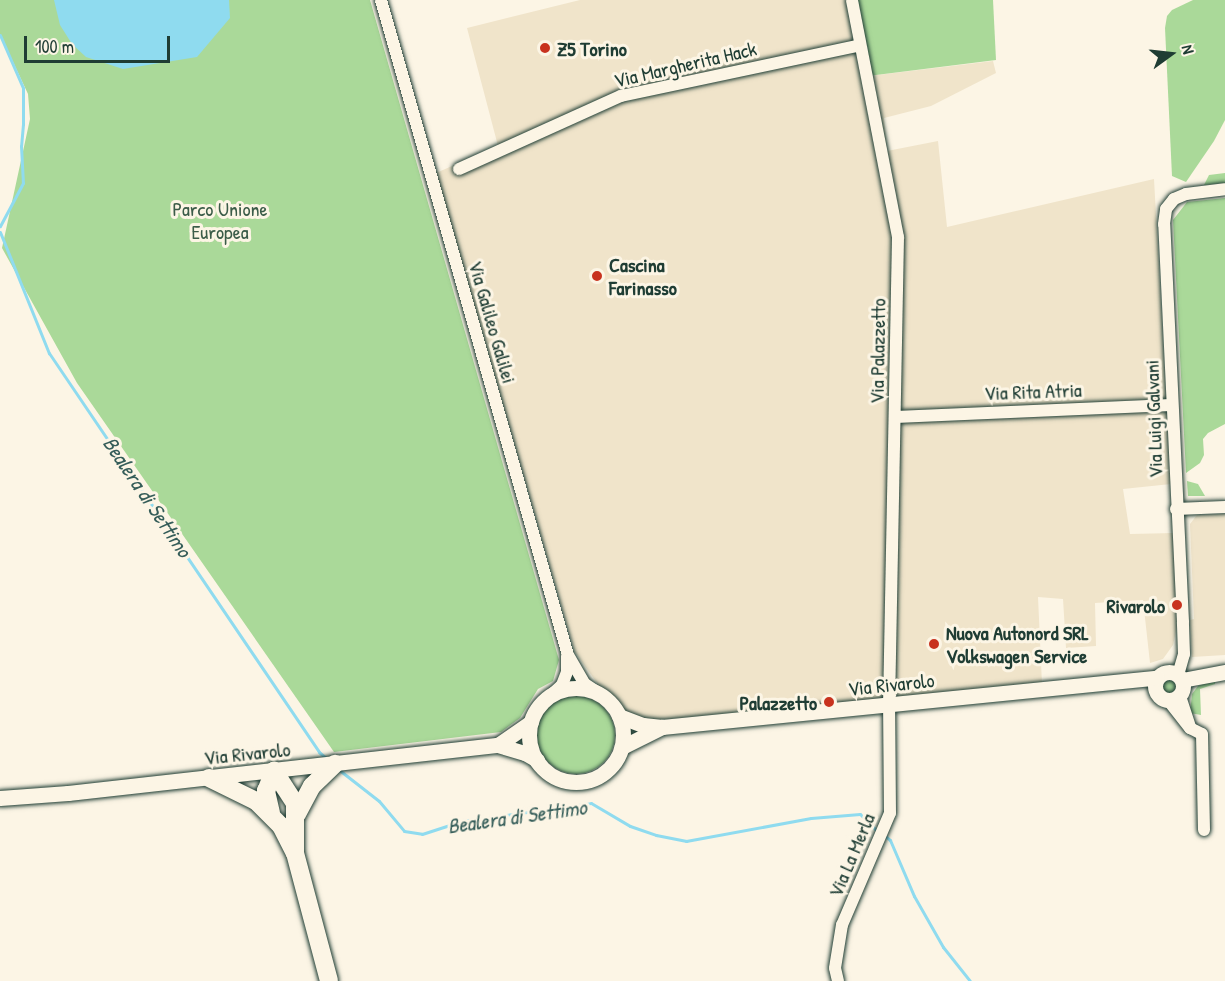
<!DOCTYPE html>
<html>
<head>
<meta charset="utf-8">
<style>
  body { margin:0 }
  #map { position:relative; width:1225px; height:981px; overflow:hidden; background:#fcf5e5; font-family:"Patrick Hand",sans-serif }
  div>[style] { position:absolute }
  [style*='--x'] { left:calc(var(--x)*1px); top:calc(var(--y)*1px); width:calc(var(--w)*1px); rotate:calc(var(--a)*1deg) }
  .built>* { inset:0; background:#f0e4ca }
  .green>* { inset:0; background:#aad999 }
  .round { border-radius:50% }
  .water>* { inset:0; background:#8fdbef }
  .stream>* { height:3px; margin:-1.5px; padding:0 1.5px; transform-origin:1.5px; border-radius:1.5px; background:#8fdbef }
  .roads { filter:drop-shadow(0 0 2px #1f3d34) drop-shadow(0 0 2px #1f3d34) }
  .minor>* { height:12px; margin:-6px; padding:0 6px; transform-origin:6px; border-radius:6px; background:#fcf5e5 }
  .major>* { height:15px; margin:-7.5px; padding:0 7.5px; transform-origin:7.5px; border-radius:7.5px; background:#fcf5e5 }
  .major>.ring { margin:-7.5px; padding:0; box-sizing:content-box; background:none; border:15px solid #fcf5e5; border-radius:50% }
  .highway>* { height:18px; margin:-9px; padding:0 9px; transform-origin:9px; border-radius:9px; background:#fcf5e5 }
  .dots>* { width:16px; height:16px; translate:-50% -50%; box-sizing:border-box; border:3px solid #fcf5e5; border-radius:50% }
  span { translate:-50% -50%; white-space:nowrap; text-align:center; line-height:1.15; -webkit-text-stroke:6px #fcf5e5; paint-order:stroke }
  .poi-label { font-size:20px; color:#1f3d34; font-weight:700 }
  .left { translate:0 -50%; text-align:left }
  .right { translate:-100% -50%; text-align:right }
  .street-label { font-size:20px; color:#1f3d34 }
  .park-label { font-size:20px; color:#3b5c48 }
  .water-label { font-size:21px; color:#355d59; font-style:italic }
  .north { position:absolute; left:1141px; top:24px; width:60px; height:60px; -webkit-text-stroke:4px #fcf5e5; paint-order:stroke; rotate:75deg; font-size:16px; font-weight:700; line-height:24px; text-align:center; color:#1f3d34 }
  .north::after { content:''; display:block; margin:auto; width:21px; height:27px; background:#1f3d34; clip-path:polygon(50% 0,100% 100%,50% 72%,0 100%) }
  .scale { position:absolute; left:24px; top:36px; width:146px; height:27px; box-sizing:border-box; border:3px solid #1f3d34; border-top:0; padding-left:8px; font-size:18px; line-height:21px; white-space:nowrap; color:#1f3d34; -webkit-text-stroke:4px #fcf5e5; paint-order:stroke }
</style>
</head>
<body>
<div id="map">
  <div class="built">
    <div style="clip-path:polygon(580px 0,858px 0,860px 30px,869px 76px,993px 61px,996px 73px,931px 106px,884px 118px,887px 151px,938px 141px,947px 227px,1154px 179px,1171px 484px,1123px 489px,1130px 534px,1174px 533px,1179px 617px,1173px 645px,1163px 659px,1150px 663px,1143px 600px,1095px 603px,1096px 646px,1066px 648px,1063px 599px,1038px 597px,1042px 684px,653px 724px,630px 717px,602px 690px,575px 652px,436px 173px,498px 146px,467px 28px)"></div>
    <div style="clip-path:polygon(1225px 514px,1225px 655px,1192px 657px,1190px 620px,1194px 619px,1190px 524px,1197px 515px)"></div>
  </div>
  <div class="green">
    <div style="clip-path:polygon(0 0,370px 0,559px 660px,553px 681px,538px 689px,520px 718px,501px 732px,334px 752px,77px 383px,2px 248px,30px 119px,28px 94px,0 34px)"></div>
    <div style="clip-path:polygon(858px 0,993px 0,996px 60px,868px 76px,860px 30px)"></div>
    <div style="clip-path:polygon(1193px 0,1225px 0,1225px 120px,1214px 141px,1186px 182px,1172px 176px,1165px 28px,1167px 16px,1172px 10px)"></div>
    <div style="clip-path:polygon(1225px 173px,1225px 183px,1204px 185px,1209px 175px)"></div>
    <div style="clip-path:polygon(1225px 198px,1225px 424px,1208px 433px,1203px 439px,1204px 455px,1200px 463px,1186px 473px,1173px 220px,1187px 202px)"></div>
    <div style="clip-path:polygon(1187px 481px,1198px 484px,1205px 496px,1188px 496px)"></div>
    <div class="round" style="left:1162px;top:678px;width:16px;height:16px"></div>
    <div style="clip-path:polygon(1215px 679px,1215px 684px,1200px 689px,1201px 715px,1190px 713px,1192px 694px,1198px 686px)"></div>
    <div class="round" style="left:537px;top:696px;width:78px;height:78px"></div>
  </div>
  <div class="water">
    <div style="clip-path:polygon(54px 0,229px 0,230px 18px,197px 57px,123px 69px,86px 57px,72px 44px,60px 25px)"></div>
  </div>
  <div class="stream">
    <div style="--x:0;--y:35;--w:58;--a:66.5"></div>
    <div style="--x:23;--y:88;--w:36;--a:90"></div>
    <div style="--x:23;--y:124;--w:22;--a:95"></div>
    <div style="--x:21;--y:146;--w:37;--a:87"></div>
    <div style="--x:23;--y:183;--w:49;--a:118.1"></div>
    <div style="--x:0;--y:232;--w:131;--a:68"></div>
    <div style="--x:49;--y:353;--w:482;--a:55.9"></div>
    <div style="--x:319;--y:752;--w:9;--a:41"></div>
    <div style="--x:338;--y:769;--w:52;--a:38"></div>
    <div style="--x:379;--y:801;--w:39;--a:50"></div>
    <div style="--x:404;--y:831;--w:18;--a:9"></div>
    <div style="--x:422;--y:834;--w:42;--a:-18"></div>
    <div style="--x:462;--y:821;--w:130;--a:-7.9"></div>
    <div style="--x:591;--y:803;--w:45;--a:30.5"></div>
    <div style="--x:630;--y:826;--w:28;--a:19"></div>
    <div style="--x:656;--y:835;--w:31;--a:11"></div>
    <div style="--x:686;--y:841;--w:127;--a:-10.4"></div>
    <div style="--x:811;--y:818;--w:49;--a:-4.7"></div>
    <div style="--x:860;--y:814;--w:25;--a:45"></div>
    <div style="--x:884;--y:835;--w:8;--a:40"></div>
    <div style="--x:890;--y:840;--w:61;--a:66.8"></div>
    <div style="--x:914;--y:896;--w:59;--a:60.4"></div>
    <div style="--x:943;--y:947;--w:43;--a:51.5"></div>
  </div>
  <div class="roads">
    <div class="minor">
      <div style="--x:381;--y:0;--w:681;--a:74.07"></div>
      <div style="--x:568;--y:655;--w:34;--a:60"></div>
      <div style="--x:585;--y:684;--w:18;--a:34"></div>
      <div style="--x:459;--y:169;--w:178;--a:-24.3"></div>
      <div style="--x:621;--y:96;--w:244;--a:-12"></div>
      <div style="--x:896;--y:417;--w:275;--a:-2.5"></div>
      <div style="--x:1176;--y:509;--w:49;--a:-2.3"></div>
      <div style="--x:1178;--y:675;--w:22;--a:-74"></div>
      <div style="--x:1184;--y:654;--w:32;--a:-92"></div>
      <div style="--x:1183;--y:622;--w:398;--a:-92.7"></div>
      <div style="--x:1164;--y:224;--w:15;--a:-82"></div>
      <div style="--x:1166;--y:209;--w:13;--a:-51"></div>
      <div style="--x:1174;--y:199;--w:13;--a:-23"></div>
      <div style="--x:1186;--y:194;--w:39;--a:-7"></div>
      <div style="--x:1180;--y:696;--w:33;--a:72"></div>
      <div style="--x:548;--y:698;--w:19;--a:-43"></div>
      <div style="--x:562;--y:685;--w:14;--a:-69"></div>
      <div style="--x:567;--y:672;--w:16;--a:-90"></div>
      <div style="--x:1168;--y:700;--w:36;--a:52"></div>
      <div style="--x:1190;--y:728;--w:13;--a:27"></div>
      <div style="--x:1202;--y:734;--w:96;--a:88.8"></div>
      <div style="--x:838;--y:981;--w:13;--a:-103"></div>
      <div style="--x:835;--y:968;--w:44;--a:-80.8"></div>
      <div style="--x:842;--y:925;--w:122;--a:-66.8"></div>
      <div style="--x:890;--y:813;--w:107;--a:-90.5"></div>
      <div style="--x:889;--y:706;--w:469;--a:-88.9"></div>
      <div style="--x:898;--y:237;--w:241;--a:-101"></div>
    </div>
    <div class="major">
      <div class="ring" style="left:1155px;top:672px;width:13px;height:13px"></div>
      <div style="--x:1182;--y:680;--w:44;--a:-10.5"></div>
      <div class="ring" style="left:529px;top:688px;width:79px;height:79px"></div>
      <div style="--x:619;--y:716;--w:26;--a:21"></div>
      <div style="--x:643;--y:725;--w:19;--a:6"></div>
      <div style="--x:662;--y:727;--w:497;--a:-5.7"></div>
      <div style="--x:498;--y:745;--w:40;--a:-34.9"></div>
      <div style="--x:622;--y:747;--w:45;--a:-26.6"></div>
      <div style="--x:0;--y:798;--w:68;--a:-4.2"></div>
      <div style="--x:68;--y:793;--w:433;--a:-6.4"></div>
      <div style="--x:498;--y:745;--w:28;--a:17"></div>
      <div style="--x:525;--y:753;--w:14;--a:30"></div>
    </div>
    <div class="highway">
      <div style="--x:209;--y:778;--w:52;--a:26.1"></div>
      <div style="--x:256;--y:801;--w:35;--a:45"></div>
      <div style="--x:281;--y:826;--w:30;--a:63"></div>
      <div style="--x:295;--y:853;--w:132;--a:75.1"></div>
      <div style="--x:271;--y:813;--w:23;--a:-103"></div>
      <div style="--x:266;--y:791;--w:22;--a:-68"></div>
      <div style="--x:274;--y:771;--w:38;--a:57"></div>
      <div style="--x:295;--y:803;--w:50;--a:90"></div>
      <div style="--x:297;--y:814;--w:32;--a:-62"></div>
      <div style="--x:312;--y:786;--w:32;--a:-44"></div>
    </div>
  </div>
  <div class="dots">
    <div style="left:545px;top:48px;background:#c8321e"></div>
    <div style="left:597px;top:276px;background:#c8321e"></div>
    <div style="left:1177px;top:605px;background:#c8321e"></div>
    <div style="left:934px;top:644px;background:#c8321e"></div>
    <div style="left:829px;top:702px;background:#c8321e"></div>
  </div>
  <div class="poi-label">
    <span class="left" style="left:557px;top:48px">Z5 Torino</span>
    <span class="left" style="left:609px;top:276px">Cascina<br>Farinasso</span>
    <span class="right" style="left:1165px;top:605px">Rivarolo</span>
    <span class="left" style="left:946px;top:644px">Nuova Autonord SRL<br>Volkswagen Service</span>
    <span class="right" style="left:817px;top:702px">Palazzetto</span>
  </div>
  <div class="street-label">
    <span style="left:685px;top:64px;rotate:-13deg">Via Margherita Hack</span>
    <span style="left:493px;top:322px;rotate:74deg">Via Galileo Galilei</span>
    <span style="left:877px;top:351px;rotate:-89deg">Via Palazzetto</span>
    <span style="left:1033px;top:391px;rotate:-2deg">Via Rita Atria</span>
    <span style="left:1153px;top:419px;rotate:-92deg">Via Luigi Galvani</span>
    <span style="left:891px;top:684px;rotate:-6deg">Via Rivarolo</span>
    <span style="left:247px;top:753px;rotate:-6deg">Via Rivarolo</span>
    <span style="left:851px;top:855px;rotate:-67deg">Via La Merla</span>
  </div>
  <div class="park-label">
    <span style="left:220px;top:220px">Parco Unione<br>Europea</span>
  </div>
  <div class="water-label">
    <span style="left:147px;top:497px;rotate:56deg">Bealera di Settimo</span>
    <span style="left:517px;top:817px;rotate:-8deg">Bealera di Settimo</span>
  </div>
  <div class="north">N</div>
  <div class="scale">100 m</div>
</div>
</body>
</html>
